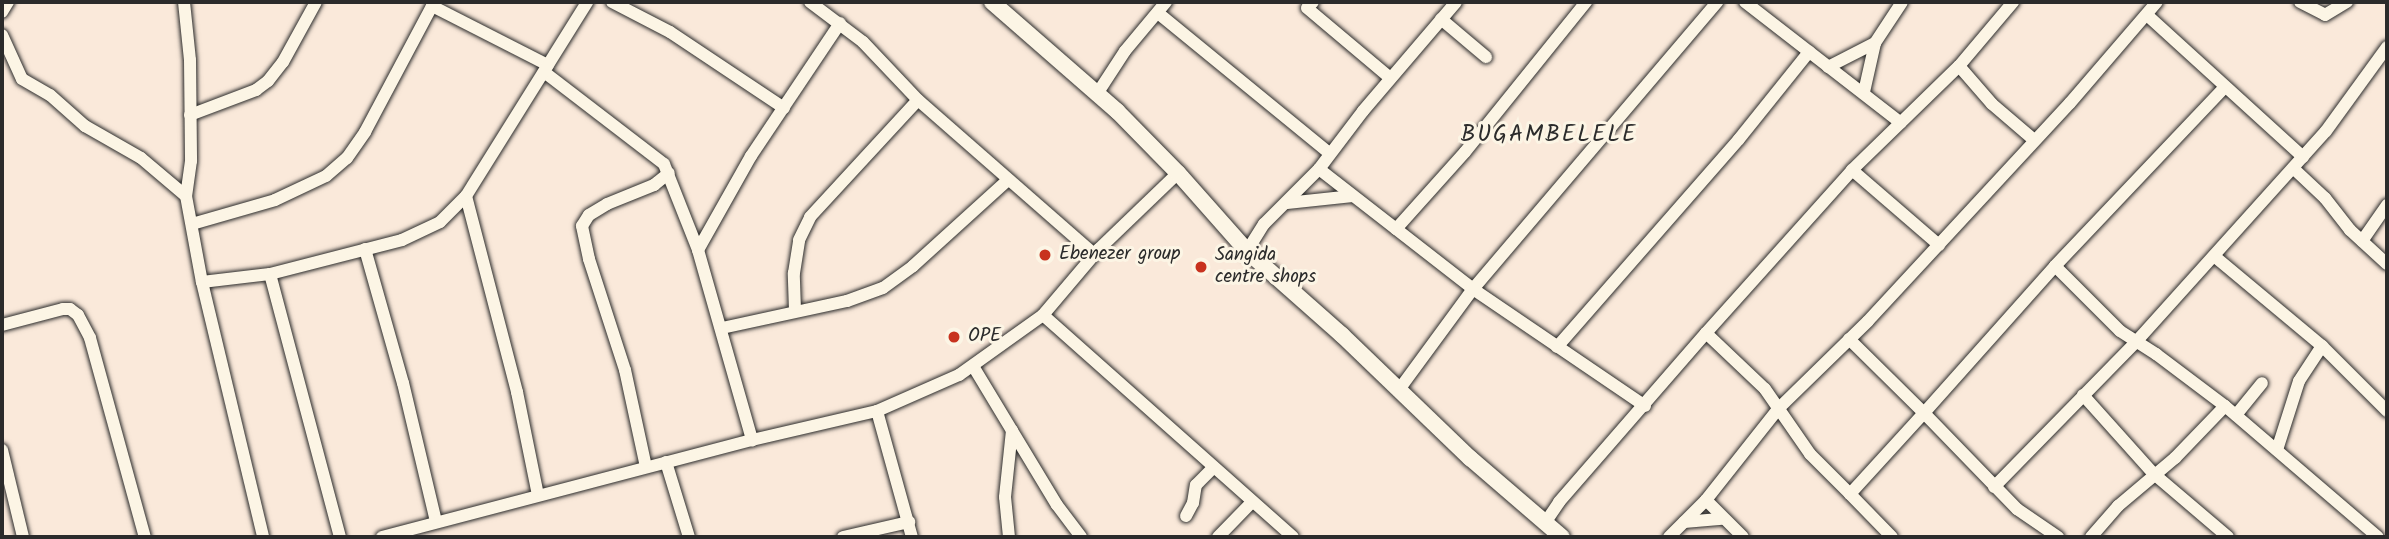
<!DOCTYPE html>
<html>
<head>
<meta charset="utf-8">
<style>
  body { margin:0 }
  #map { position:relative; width:2389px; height:539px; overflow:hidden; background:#fae9da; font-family:Kalam,sans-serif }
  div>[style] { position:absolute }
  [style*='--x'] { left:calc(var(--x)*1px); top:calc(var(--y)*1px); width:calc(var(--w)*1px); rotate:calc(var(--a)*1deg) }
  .roads { filter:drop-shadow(0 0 2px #2b2b2b) drop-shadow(0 0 2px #2b2b2b) }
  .street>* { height:12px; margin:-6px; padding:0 6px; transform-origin:6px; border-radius:6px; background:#fcf5e5 }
  .secondary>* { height:16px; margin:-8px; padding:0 8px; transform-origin:8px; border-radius:8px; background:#fcf5e5 }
  .dots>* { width:19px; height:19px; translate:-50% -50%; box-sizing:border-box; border:4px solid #fcf5e5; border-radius:50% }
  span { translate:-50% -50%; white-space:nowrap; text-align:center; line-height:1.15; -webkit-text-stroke:6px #fcf5e5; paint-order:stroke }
  .poi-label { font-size:19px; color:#2b2b2b }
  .left { translate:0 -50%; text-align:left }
  .quarter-label { font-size:23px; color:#2b2b2b; letter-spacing:2px }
  .frame { position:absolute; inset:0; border:4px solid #2b2b2b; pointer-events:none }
</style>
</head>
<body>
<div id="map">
  <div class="roads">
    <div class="street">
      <div style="--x:184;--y:2;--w:58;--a:84.1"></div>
      <div style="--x:190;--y:60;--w:101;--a:89.4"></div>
      <div style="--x:191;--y:161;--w:35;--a:98"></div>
      <div style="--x:186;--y:196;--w:87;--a:79.5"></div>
      <div style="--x:202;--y:282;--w:262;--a:76.5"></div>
      <div style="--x:612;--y:2;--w:65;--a:27.3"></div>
      <div style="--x:670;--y:32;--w:137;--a:33.7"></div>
      <div style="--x:810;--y:2;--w:66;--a:37"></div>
      <div style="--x:863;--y:42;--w:80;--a:46.5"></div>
      <div style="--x:918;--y:100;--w:234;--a:41.2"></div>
      <div style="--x:1313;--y:2;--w:8;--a:135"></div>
      <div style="--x:1307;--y:8;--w:109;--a:40.1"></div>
      <div style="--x:1745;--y:2;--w:197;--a:37.8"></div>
      <div style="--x:2300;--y:2;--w:28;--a:27"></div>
      <div style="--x:2325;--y:15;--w:26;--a:-31"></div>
      <div style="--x:432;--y:6;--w:130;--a:27"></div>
      <div style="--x:2;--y:12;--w:12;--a:-59"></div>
      <div style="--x:1158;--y:13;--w:221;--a:39.3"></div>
      <div style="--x:2147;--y:15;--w:211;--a:42.3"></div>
      <div style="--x:1441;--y:19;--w:59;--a:40.2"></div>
      <div style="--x:2;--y:35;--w:48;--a:65.6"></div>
      <div style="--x:22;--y:79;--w:32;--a:30"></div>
      <div style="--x:50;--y:95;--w:47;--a:41.5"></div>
      <div style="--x:85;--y:126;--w:64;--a:29.7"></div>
      <div style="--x:141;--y:158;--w:59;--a:40.2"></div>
      <div style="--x:1959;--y:66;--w:50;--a:49"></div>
      <div style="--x:1992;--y:104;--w:54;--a:40.5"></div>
      <div style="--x:1828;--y:67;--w:53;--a:-27.1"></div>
      <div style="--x:544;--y:72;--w:151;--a:37.5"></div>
      <div style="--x:664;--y:164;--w:92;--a:68.4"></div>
      <div style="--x:698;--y:250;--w:198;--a:74.1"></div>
      <div style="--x:1864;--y:92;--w:50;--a:-77.3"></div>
      <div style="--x:1875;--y:43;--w:49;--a:-56.6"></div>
      <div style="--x:1097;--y:94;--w:51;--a:-56.9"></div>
      <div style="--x:1125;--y:51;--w:64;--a:-50.1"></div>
      <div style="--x:190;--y:115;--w:71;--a:-20.7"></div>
      <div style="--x:256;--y:90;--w:15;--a:-37"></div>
      <div style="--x:268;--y:81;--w:24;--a:-52"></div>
      <div style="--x:283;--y:62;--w:68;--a:-61.2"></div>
      <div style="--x:2293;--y:168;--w:44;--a:43.2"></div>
      <div style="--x:2325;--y:198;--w:41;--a:52"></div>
      <div style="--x:2350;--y:230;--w:50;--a:42.6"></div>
      <div style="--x:1319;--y:169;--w:195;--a:37.9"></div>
      <div style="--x:1473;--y:289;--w:208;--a:34.2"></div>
      <div style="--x:1852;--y:170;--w:115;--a:40.8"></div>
      <div style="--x:466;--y:196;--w:203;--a:75.4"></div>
      <div style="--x:517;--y:392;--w:105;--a:78.5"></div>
      <div style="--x:1287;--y:203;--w:66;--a:-6.1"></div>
      <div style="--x:192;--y:224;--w:86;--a:-16.1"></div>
      <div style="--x:275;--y:200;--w:56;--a:-25.2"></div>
      <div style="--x:326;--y:176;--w:28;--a:-41"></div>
      <div style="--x:347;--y:158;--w:32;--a:-55"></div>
      <div style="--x:365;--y:132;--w:147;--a:-62"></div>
      <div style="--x:1396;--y:229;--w:103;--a:-48.1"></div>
      <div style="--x:1465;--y:152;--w:193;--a:-51.1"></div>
      <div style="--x:2362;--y:241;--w:44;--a:-55.2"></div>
      <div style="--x:365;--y:249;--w:139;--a:74.2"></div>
      <div style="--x:403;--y:383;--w:143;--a:76.6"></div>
      <div style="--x:698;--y:250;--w:108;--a:-60.6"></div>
      <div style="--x:751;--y:156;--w:160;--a:-56.2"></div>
      <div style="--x:1247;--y:251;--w:32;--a:-58"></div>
      <div style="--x:1264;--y:224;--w:78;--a:-45"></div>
      <div style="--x:1319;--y:169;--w:73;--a:-52.8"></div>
      <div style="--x:1363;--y:111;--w:143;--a:-49.5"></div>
      <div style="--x:2214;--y:256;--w:141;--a:39.8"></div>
      <div style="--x:2322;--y:346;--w:92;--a:45"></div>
      <div style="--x:2055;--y:266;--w:92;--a:45"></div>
      <div style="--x:2120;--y:331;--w:43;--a:32.6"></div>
      <div style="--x:2156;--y:354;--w:86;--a:37"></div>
      <div style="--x:2225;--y:406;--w:201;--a:40.6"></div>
      <div style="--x:270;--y:274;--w:272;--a:75.1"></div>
      <div style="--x:202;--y:282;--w:68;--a:-6.7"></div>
      <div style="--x:270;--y:274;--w:136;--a:-14.4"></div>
      <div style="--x:402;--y:240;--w:42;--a:-25.3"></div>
      <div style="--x:440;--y:222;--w:37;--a:-45"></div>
      <div style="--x:466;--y:196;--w:229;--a:-58"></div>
      <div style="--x:795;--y:310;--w:37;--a:-92"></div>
      <div style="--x:794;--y:273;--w:33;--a:-81"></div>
      <div style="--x:799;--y:240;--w:25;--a:-64"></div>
      <div style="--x:810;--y:217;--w:159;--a:-47.3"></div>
      <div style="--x:1043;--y:315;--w:334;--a:41.6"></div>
      <div style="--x:2;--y:325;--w:63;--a:-14.7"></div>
      <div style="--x:63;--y:309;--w:7;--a:0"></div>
      <div style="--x:70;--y:309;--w:10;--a:37"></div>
      <div style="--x:78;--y:315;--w:26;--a:62"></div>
      <div style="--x:90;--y:338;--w:206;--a:74.6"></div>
      <div style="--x:722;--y:328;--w:128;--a:-12.2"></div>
      <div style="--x:847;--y:301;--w:38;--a:-20"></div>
      <div style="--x:883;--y:288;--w:37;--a:-36"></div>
      <div style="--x:913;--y:266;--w:128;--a:-42.2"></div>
      <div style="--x:1706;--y:333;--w:81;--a:43.5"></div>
      <div style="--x:1765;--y:389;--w:79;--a:55.3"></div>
      <div style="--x:1810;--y:454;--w:57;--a:45"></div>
      <div style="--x:1850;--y:494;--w:110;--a:-47.6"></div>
      <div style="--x:1924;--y:413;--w:134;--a:45.9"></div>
      <div style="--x:2017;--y:509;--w:50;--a:34.3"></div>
      <div style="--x:1849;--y:339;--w:105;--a:44.6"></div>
      <div style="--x:1924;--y:413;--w:197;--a:-48.3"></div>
      <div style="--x:2055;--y:266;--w:247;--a:-46.5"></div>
      <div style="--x:1557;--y:347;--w:276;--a:-48.8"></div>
      <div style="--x:1739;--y:139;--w:112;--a:-51.2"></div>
      <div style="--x:973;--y:366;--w:162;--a:58.9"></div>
      <div style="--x:1057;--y:505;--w:40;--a:53"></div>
      <div style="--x:1398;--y:391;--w:127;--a:-53.7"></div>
      <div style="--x:1473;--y:289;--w:377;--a:-49.6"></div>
      <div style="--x:2083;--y:395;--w:106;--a:48.1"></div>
      <div style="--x:2154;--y:474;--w:97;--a:40.4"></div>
      <div style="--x:877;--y:411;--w:131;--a:74.5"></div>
      <div style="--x:2236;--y:415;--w:41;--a:-50.9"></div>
      <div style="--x:2;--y:450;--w:89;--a:76.4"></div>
      <div style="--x:2277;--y:450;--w:72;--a:-72.3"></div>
      <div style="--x:2299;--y:381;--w:42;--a:-56.7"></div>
      <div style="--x:666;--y:462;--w:78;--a:73"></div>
      <div style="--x:646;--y:467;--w:99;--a:-102.2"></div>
      <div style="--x:625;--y:370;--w:117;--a:-108"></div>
      <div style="--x:589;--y:259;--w:34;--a:-102"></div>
      <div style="--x:582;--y:226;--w:13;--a:-58"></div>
      <div style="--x:589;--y:215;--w:21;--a:-31"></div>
      <div style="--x:607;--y:204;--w:51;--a:-22"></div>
      <div style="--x:654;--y:185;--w:19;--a:-39"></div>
      <div style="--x:1994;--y:487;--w:202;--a:-45.6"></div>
      <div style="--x:2135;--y:343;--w:285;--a:-48"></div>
      <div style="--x:2326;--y:131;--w:104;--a:-54"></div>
      <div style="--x:1850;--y:494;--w:60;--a:45.7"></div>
      <div style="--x:1706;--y:500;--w:52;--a:45"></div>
      <div style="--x:1186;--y:516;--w:15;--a:-62"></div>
      <div style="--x:1193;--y:503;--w:18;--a:-81"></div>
      <div style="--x:1196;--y:485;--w:25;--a:-45"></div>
      <div style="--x:1684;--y:522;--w:38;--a:-5"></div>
      <div style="--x:1545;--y:523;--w:25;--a:-56"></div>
      <div style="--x:1559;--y:502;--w:224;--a:-49"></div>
      <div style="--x:1706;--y:333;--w:219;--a:-48.1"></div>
      <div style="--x:1852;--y:170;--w:149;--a:-44.2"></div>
      <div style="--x:1959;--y:66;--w:84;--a:-49.8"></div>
      <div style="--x:382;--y:537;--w:383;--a:-14.7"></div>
      <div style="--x:752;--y:440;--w:128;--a:-13.1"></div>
      <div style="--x:877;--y:411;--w:90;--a:-23.7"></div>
      <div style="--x:959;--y:375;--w:103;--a:-35.5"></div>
      <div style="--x:1043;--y:315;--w:87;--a:-49.7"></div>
      <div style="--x:1099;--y:249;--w:110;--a:-43.9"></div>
      <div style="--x:843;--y:537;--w:68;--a:-12.8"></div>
      <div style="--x:1009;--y:537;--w:40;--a:-95.7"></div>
      <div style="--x:1005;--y:497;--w:67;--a:-84"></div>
      <div style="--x:1218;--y:537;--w:49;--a:-45.8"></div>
      <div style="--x:1669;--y:537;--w:52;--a:-45"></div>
      <div style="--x:1706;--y:500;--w:117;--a:-51.6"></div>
      <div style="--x:1779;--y:408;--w:124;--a:-44.3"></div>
      <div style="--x:1868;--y:321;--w:297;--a:-47.2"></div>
      <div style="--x:2070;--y:103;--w:133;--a:-49.3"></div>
      <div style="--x:2091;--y:537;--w:41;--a:-48.9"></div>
      <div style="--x:2118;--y:506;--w:75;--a:-40.1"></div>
      <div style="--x:2175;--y:458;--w:72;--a:-46.1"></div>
    </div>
    <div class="secondary">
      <div style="--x:992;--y:2;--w:166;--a:41.1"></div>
      <div style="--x:1117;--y:111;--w:87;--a:45.5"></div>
      <div style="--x:1178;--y:173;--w:104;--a:48.5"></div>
      <div style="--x:1247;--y:251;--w:127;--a:41.5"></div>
      <div style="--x:1342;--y:335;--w:178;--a:43.9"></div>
      <div style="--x:1470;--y:458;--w:121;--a:40.7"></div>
    </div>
  </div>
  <div class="dots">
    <div style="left:1045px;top:255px;background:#c8321e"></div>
    <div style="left:1201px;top:267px;background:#c8321e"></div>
    <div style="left:954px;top:337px;background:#c8321e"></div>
  </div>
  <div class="poi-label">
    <span class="left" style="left:1059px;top:255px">Ebenezer group</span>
    <span class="left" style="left:1215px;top:267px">Sangida<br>centre shops</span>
    <span class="left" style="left:968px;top:337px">OPE</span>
  </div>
  <div class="quarter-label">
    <span style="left:1549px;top:135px">BUGAMBELELE</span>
  </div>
  <div class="frame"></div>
</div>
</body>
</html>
